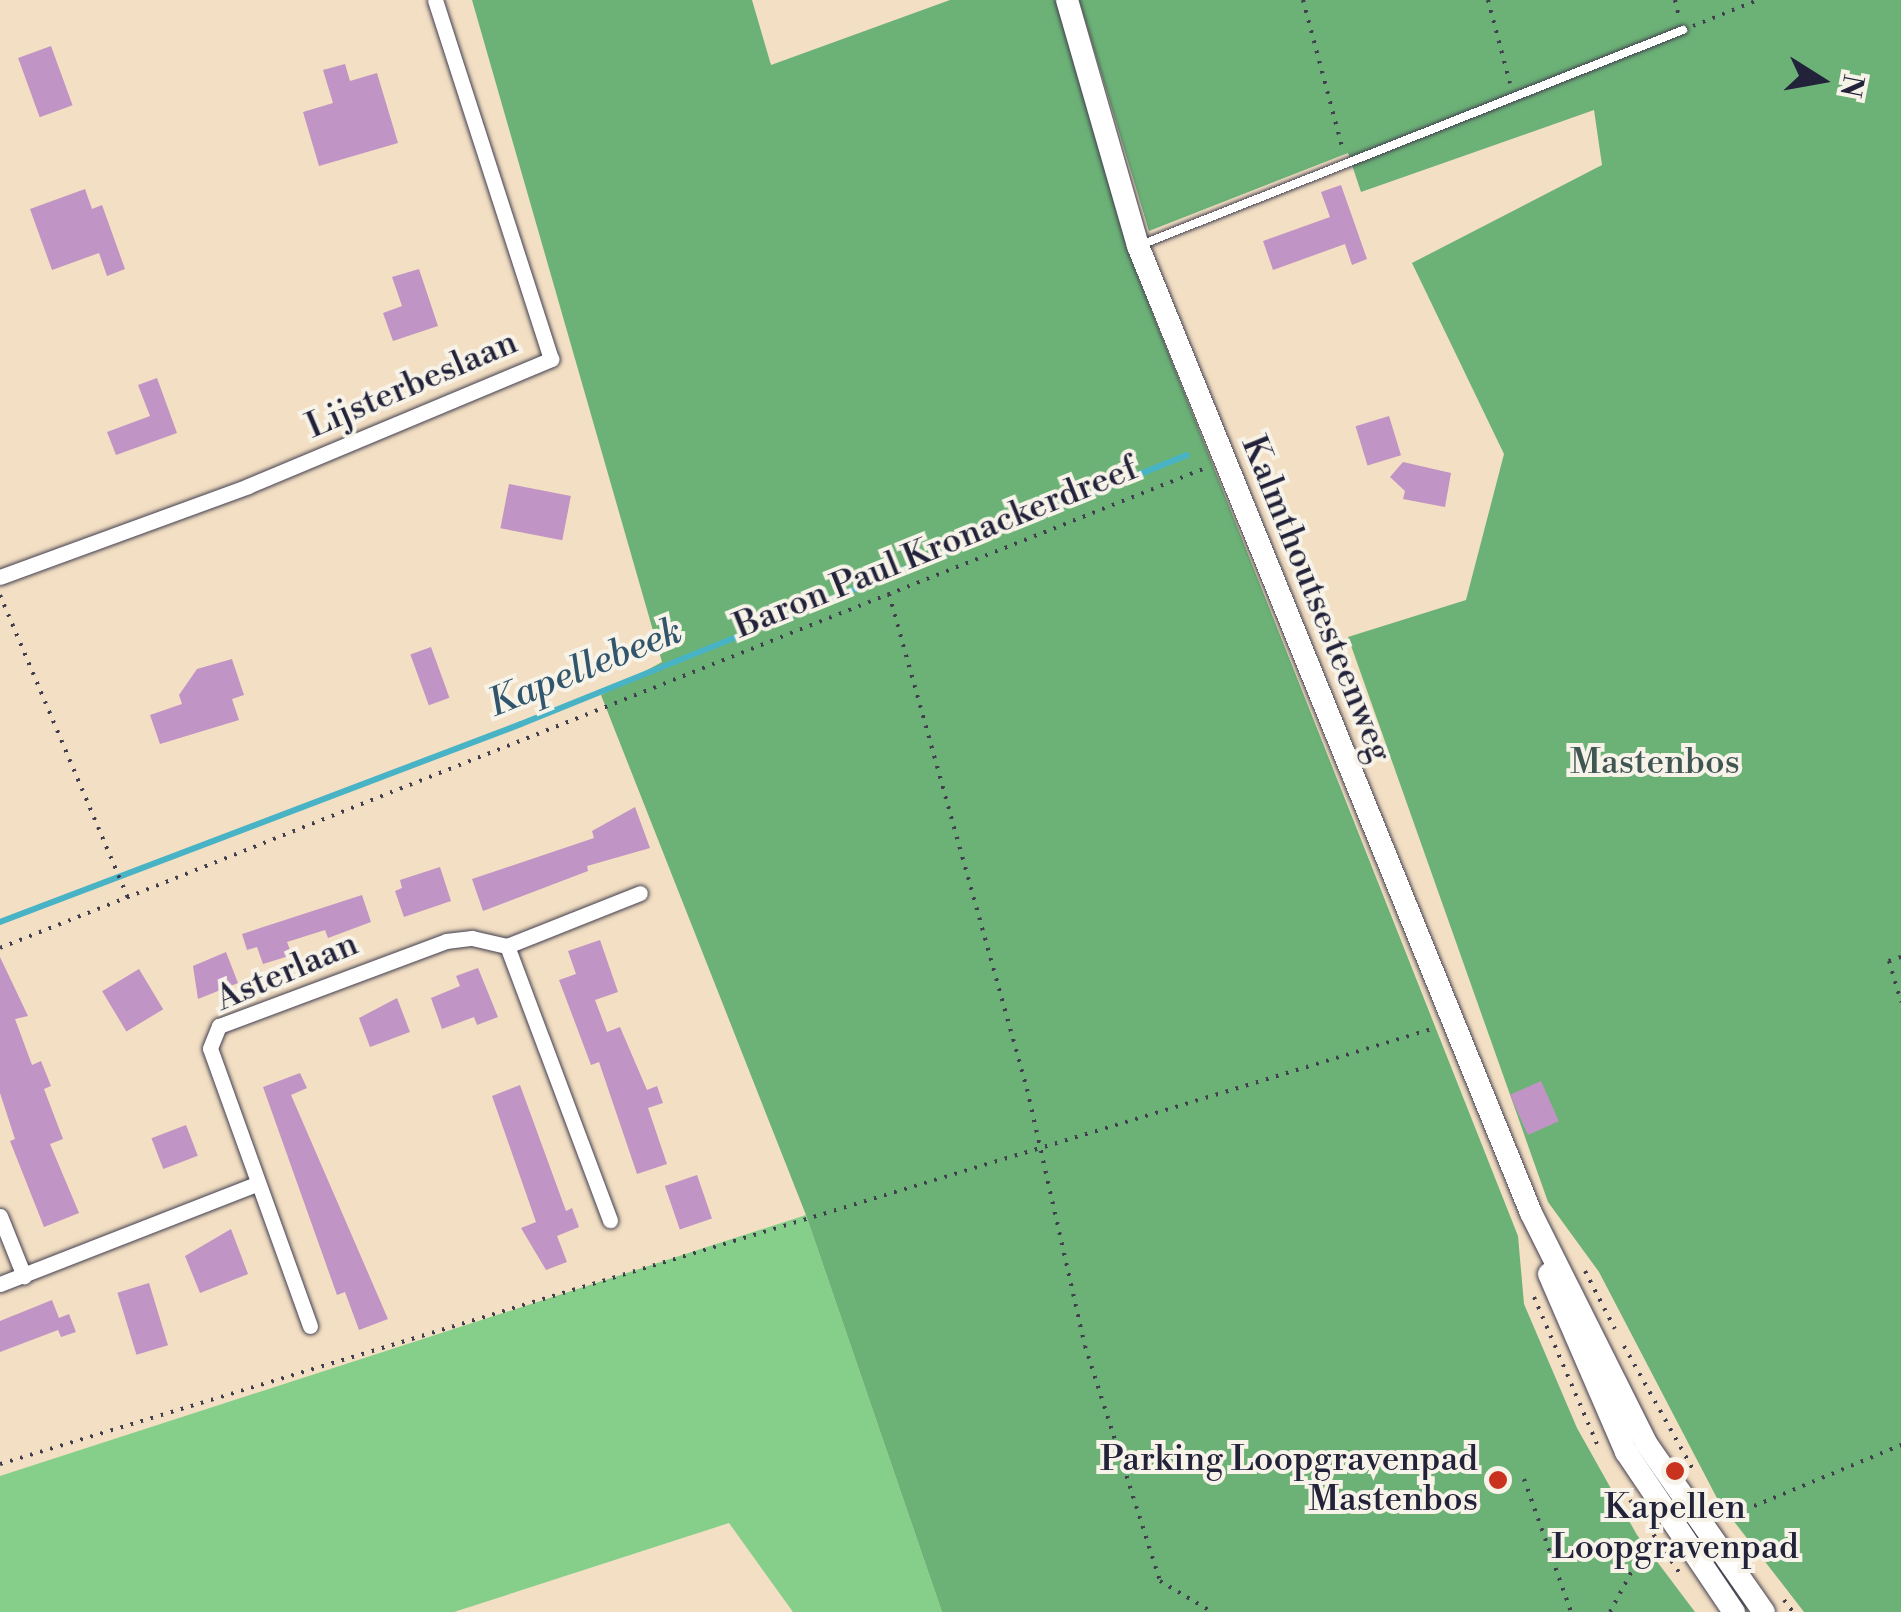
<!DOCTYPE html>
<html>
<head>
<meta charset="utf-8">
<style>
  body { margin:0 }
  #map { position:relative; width:1901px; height:1612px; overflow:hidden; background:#f3dfc3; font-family:"Libre Bodoni",serif }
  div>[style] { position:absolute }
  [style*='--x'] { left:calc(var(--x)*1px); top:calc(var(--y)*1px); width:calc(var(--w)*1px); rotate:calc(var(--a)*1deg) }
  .green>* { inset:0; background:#86cf8b }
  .forest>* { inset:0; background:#6cb277 }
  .stream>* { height:6px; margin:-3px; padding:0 3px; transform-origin:3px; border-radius:3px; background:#49b3c6 }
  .building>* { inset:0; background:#c094c4; transform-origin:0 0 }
  .path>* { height:4px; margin-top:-2px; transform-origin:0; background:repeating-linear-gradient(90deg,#413e4f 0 2.5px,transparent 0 10.5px) }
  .roads { filter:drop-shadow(0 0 2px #413e4f) drop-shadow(0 0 2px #413e4f) }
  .lane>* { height:8px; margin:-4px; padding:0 4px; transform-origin:4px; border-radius:4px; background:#fff }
  .street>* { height:15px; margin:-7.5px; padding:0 7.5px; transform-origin:7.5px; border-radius:7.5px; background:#fff }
  .secondary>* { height:22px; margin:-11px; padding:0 11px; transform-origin:11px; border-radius:11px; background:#fff }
  .dots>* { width:28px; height:28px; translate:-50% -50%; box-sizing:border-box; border:5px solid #f7f3e8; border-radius:50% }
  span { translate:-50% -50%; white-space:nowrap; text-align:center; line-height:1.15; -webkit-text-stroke:8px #f7f3e8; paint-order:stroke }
  .street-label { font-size:35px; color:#22223b }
  .park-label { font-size:35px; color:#405653 }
  .poi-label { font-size:35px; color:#22223b }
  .right { translate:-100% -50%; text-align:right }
  .water-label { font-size:38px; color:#30556c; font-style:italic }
  .north { position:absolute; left:1771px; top:30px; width:100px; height:100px; -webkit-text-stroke:8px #f7f3e8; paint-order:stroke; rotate:101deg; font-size:28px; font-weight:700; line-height:40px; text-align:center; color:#22223b }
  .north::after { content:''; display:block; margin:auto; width:35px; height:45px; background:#22223b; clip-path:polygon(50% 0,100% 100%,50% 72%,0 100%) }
</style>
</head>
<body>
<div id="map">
  <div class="green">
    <div style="clip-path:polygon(806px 1215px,942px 1612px,793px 1612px,729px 1523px,454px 1612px,0 1612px,0 1476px)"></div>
  </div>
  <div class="forest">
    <div style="clip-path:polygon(472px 0,752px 0,771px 65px,950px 0,1060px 0,1128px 251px,1518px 1236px,1524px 1304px,1577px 1428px,1637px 1535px,1695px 1612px,942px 1612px,806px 1215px,601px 695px,662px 662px)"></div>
    <div style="clip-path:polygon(1079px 0,1901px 0,1901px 1612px,1804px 1612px,1719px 1502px,1599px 1272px,1548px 1202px,1348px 637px,1466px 600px,1504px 454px,1412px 263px,1602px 165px,1594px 110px,1361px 192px,1348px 153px,1149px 231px)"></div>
  </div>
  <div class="stream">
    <div style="--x:0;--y:922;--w:557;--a:-20.81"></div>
    <div style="--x:521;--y:724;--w:718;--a:-21.99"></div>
  </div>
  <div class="building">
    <div style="left:51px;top:46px;width:63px;height:35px;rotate:70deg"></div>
    <div style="clip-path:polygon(345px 64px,350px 81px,377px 73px,398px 143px,319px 166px,303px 112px,333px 103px,323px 70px)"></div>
    <div style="clip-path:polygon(1341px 185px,1367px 259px,1352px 265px,1345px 244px,1273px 270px,1263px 241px,1330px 217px,1321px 192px)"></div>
    <div style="clip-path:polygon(85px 189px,92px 209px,102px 205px,125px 269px,107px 276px,99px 253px,52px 270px,30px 209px)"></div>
    <div style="clip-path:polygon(419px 269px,438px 326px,393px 341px,383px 313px,402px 306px,392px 277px)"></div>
    <div style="clip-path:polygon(157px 378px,177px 433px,116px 455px,107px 432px,150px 416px,138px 385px)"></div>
    <div style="left:1389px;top:416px;width:41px;height:35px;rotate:73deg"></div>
    <div style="clip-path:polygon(1403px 462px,1451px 473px,1445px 507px,1403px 499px,1405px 491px,1390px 477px)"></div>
    <div style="left:509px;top:484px;width:63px;height:45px;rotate:11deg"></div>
    <div style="left:431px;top:647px;width:54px;height:22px;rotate:70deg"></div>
    <div style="clip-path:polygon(232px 659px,244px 695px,232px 699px,239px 720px,160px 744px,150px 715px,182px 704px,179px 695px,197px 669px)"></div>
    <div style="clip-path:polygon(635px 807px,650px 848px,587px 866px,588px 871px,483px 911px,472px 879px,594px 838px,592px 831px)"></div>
    <div style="clip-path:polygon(440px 867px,451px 901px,404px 917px,395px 891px,402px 888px,400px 880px)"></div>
    <div style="clip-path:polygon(362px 895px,371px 922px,328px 938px,325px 930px,287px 942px,292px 955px,263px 964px,257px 947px,247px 950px,242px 934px)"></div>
    <div style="clip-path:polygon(600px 940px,618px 992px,595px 1000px,607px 1032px,620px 1027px,647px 1090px,657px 1086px,663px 1103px,648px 1108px,667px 1164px,637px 1174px,599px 1062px,591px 1065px,559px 980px,576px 974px,568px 951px)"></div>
    <div style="clip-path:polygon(226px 952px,238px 983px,198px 999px,193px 966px)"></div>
    <div style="clip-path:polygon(0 957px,28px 1016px,15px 1019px,32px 1065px,41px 1061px,51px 1086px,44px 1089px,63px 1139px,50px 1144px,79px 1213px,44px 1227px,10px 1141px,15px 1139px,0 1093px)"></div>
    <div style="clip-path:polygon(478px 968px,498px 1017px,477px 1025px,474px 1017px,442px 1029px,431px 998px,460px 986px,456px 976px)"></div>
    <div style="left:139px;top:969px;width:47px;height:43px;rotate:59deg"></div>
    <div style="clip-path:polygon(397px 998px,410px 1032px,370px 1047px,359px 1018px)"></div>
    <div style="clip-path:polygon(300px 1073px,307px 1088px,291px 1095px,388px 1319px,359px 1330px,345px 1292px,337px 1295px,263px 1087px)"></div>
    <div style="left:1541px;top:1081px;width:44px;height:34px;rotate:66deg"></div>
    <div style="clip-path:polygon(520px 1085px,566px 1211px,572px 1208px,579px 1227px,557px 1236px,567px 1262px,546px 1270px,521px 1228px,536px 1222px,492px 1096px)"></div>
    <div style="left:186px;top:1125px;width:33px;height:37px;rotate:69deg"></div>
    <div style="left:697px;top:1175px;width:46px;height:34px;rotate:71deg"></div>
    <div style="clip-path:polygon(231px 1229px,248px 1274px,200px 1293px,185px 1256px)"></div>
    <div style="left:149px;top:1283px;width:65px;height:33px;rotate:73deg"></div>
    <div style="clip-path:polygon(52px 1300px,59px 1318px,69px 1314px,76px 1332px,61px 1337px,58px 1330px,0 1352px,0 1321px)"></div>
  </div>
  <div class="path">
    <div style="--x:1303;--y:0;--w:155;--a:75.1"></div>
    <div style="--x:1488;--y:0;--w:86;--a:75.2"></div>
    <div style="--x:1675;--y:0;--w:17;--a:77"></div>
    <div style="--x:1693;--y:26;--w:70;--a:-21.8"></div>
    <div style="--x:889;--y:594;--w:514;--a:74.42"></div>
    <div style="--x:1027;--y:1089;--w:263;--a:77.3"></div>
    <div style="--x:1085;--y:1346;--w:247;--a:72.3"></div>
    <div style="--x:1160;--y:1581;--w:61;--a:30.8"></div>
    <div style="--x:0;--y:595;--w:329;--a:67.1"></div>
    <div style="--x:0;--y:948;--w:1300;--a:-21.71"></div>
    <div style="--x:1901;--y:957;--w:13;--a:162"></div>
    <div style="--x:1889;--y:961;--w:43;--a:73.7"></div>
    <div style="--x:1585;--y:1271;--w:65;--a:62.7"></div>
    <div style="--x:1534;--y:1297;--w:160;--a:66.8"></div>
    <div style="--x:1624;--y:1346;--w:145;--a:60.8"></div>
    <div style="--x:0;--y:1464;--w:1500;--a:-16.9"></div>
    <div style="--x:1524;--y:1479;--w:141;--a:70.5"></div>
    <div style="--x:1630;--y:1500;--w:91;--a:55.8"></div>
    <div style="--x:1725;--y:1518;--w:191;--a:-22.5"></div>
    <div style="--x:1784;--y:1600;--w:15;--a:53"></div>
    <div style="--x:1610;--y:1612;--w:51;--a:-61.9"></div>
    <div style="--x:1634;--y:1567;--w:34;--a:-30"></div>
  </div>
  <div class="roads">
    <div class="lane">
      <div style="--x:1143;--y:244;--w:581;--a:-21.62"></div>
    </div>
    <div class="street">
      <div style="--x:0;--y:577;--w:264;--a:-20.1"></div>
      <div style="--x:248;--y:486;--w:329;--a:-22.7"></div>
      <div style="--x:551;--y:359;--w:377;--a:-107.9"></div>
      <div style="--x:507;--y:946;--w:143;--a:-21.7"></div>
      <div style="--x:0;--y:1216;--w:65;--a:68.2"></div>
      <div style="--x:0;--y:1284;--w:275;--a:-21.3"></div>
      <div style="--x:310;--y:1326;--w:295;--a:-109.8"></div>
      <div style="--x:210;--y:1048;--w:24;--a:-68"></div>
      <div style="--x:219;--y:1026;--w:242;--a:-20.5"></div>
      <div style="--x:446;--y:941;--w:26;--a:-7"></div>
      <div style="--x:472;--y:938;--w:36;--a:13"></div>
      <div style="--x:507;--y:946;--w:293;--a:69.4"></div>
    </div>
    <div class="secondary">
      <div style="--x:1067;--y:0;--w:256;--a:73.9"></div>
      <div style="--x:1138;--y:246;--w:1044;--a:67.88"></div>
      <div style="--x:1531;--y:1213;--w:257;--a:63.4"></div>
      <div style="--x:1646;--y:1443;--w:206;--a:55.1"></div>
      <div style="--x:1549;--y:1274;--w:194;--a:66.6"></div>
      <div style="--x:1626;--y:1452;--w:193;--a:56"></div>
    </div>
  </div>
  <div class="dots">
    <div style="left:1675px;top:1471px;background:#c8321e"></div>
    <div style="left:1498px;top:1480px;background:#c8321e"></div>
  </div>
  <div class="street-label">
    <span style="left:412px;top:385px;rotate:-23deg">Lijsterbeslaan</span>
    <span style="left:936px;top:548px;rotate:-22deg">Baron Paul Kronackerdreef</span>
    <span style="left:1316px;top:599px;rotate:68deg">Kalmthoutsesteenweg</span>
    <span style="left:287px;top:972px;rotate:-23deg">Asterlaan</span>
  </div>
  <div class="park-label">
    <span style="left:1655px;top:763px">Mastenbos</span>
  </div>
  <div class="poi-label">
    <span class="right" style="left:1478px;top:1480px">Parking Loopgravenpad<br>Mastenbos</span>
    <span style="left:1675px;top:1528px">Kapellen<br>Loopgravenpad</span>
  </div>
  <div class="water-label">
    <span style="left:585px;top:668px;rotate:-22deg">Kapellebeek</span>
  </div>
  <div class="north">N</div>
</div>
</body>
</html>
